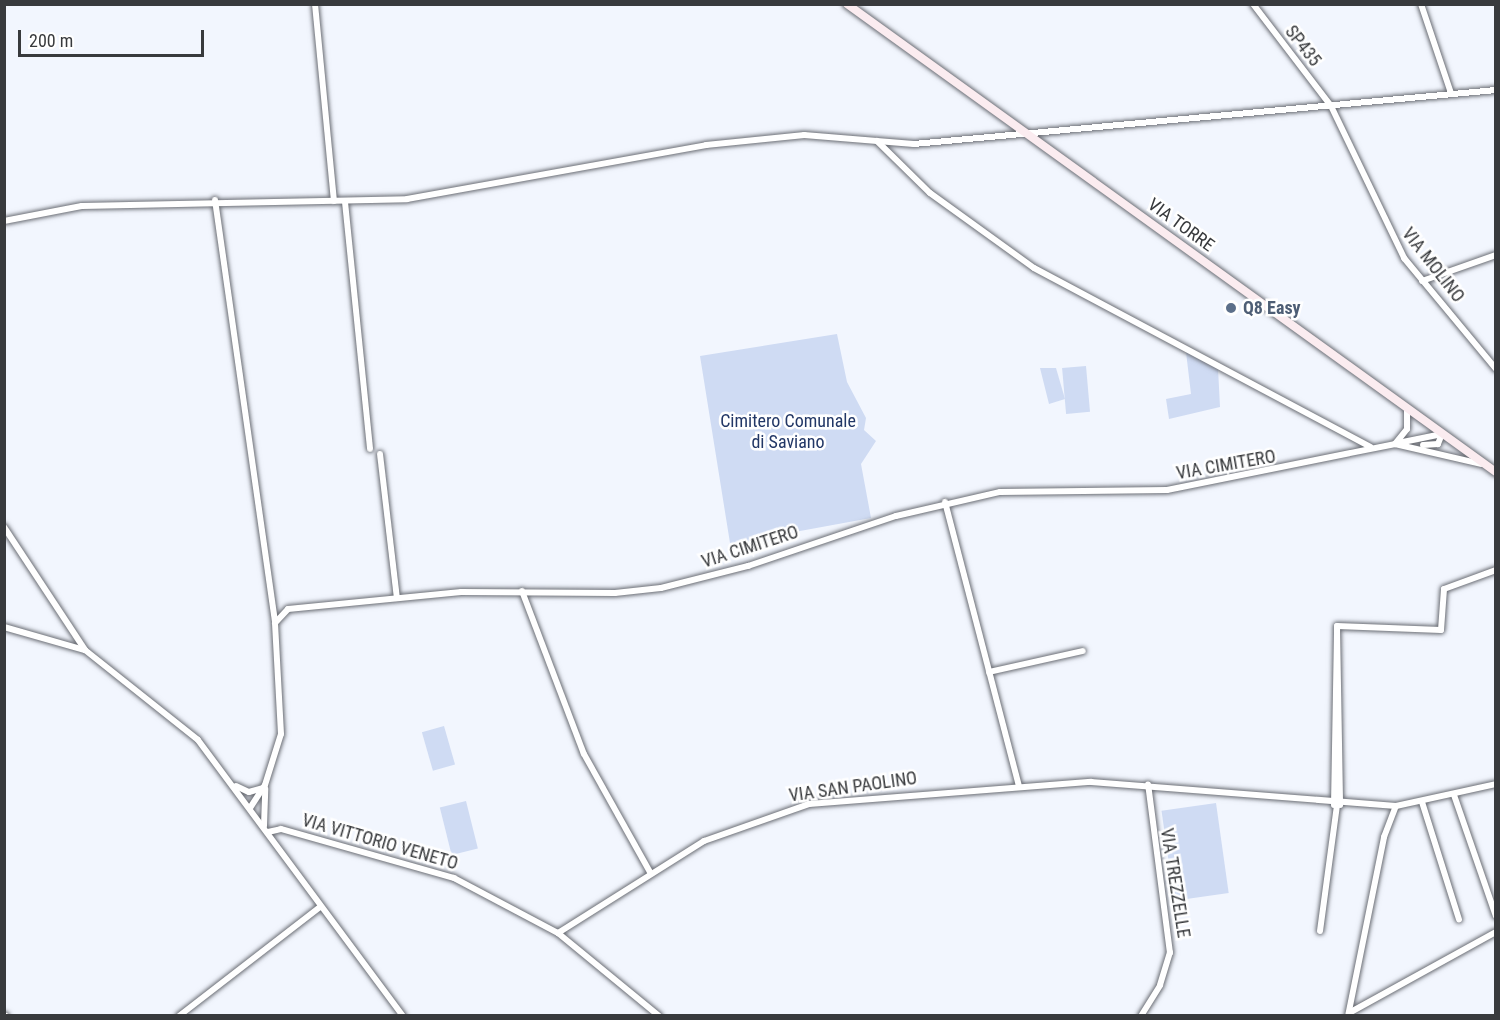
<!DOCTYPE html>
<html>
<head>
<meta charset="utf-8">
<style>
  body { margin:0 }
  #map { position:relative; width:1500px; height:1020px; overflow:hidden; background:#f2f6fe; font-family:"Roboto Condensed",sans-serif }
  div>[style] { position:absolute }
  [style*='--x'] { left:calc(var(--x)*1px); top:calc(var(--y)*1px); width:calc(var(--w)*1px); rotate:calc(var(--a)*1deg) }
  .green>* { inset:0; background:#cfdbf3; transform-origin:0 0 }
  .roads { filter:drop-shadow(0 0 2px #6b6e75) drop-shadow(0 0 2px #6b6e75) }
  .street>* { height:6px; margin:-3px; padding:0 3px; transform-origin:3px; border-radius:3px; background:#fff }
  .secondary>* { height:8px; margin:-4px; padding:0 4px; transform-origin:4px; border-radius:4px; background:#fbecf0 }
  .dots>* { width:16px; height:16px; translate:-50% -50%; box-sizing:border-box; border:3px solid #fff; border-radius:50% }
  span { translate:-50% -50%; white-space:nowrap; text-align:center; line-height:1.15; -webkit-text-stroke:5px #fff; paint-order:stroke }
  .street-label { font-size:18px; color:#383a3d }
  .service-label { font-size:18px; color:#4e5e75; font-weight:700 }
  .left { translate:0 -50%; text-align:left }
  .park-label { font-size:18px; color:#223766 }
  .frame { position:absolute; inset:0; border:6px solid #383a3d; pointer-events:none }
  .scale { position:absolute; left:18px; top:30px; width:186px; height:27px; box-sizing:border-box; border:3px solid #383a3d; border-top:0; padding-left:8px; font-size:18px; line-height:21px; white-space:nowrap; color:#383a3d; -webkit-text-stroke:4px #fff; paint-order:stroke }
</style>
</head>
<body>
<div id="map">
  <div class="green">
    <div style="clip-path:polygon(837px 334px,847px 382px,866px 418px,864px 430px,876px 441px,861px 464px,871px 518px,800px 531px,758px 546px,730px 543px,700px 356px)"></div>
    <div style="clip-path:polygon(1186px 352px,1218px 368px,1220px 407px,1169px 419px,1166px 399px,1191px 394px)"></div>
    <div style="left:1086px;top:366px;width:46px;height:24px;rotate:85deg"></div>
    <div style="clip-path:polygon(1040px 368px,1056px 368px,1065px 399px,1049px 404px)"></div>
    <div style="left:444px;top:726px;width:40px;height:23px;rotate:74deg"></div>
    <div style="left:466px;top:801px;width:49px;height:27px;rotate:76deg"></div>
    <div style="left:1216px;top:803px;width:91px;height:55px;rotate:82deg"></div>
  </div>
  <div class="roads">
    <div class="street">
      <div style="--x:315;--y:4;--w:198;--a:84.5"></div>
      <div style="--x:1253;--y:4;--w:128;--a:52.6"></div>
      <div style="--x:1331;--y:106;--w:169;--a:64.3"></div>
      <div style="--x:1404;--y:258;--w:144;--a:50.3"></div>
      <div style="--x:1421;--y:4;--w:94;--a:71.4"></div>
      <div style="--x:877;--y:141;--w:74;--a:44.5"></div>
      <div style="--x:930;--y:193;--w:128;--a:35.8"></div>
      <div style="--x:1034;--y:268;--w:381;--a:28"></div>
      <div style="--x:215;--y:200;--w:426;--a:81.9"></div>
      <div style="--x:345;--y:202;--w:248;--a:84.2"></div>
      <div style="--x:4;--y:221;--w:79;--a:-10.9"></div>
      <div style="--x:82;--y:206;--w:325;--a:-1.2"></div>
      <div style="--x:407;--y:199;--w:304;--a:-10.2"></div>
      <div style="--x:706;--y:145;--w:99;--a:-5.8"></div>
      <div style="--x:804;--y:135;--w:110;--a:4.7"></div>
      <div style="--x:914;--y:144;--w:584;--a:-5.3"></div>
      <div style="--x:1422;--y:281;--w:78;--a:-19.4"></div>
      <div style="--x:1398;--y:443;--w:45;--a:-11.6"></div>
      <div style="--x:1442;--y:434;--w:11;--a:112"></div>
      <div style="--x:1438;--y:444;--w:15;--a:176"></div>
      <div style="--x:1395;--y:444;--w:19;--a:-51"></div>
      <div style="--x:1407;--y:429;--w:19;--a:-90"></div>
      <div style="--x:380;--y:454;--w:145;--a:83.3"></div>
      <div style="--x:945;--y:502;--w:293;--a:75.4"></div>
      <div style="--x:4;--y:527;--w:147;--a:56.6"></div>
      <div style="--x:85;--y:650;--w:144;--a:38.5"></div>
      <div style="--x:198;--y:740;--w:344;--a:53.4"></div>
      <div style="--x:522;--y:591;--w:174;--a:69.2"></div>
      <div style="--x:584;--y:754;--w:137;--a:60.8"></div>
      <div style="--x:4;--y:627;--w:84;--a:15.9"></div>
      <div style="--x:1337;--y:628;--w:177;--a:89"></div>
      <div style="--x:989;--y:672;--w:96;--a:-12.6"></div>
      <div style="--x:236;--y:786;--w:14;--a:25"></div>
      <div style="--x:249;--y:792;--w:15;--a:-16"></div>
      <div style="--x:1454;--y:795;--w:128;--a:70.9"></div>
      <div style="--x:1422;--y:802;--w:123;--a:72.5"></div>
      <div style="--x:1334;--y:805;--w:179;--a:-89"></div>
      <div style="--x:1337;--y:626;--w:104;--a:2.2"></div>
      <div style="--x:1441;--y:630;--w:41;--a:-85.8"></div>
      <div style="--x:1444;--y:589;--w:55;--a:-20.1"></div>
      <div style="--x:250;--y:808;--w:27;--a:-57"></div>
      <div style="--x:265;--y:785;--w:53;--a:-72.6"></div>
      <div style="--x:281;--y:734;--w:111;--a:-93.1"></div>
      <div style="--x:275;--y:623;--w:19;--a:-47"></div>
      <div style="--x:288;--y:609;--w:174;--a:-5.6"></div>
      <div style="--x:461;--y:592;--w:154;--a:0.4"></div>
      <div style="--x:615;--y:593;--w:46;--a:-6.2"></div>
      <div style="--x:661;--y:588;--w:90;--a:-14.2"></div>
      <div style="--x:748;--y:566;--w:156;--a:-18.7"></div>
      <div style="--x:896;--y:516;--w:107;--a:-13"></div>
      <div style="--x:1000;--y:492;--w:167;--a:-0.7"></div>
      <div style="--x:1167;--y:490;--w:233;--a:-11.4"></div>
      <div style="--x:1395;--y:444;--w:88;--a:13.1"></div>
      <div style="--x:264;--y:826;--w:37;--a:-88"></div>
      <div style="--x:268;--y:832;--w:13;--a:-13"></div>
      <div style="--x:281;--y:829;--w:180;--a:15.8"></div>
      <div style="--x:454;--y:878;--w:118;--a:27.9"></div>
      <div style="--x:558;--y:933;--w:131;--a:39.4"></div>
      <div style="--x:1320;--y:931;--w:127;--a:-82.3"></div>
      <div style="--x:558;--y:933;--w:173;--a:-32.2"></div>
      <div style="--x:704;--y:841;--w:111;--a:-19.4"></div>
      <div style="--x:809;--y:804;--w:283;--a:-4.5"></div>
      <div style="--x:1091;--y:782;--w:306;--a:4.5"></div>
      <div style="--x:1396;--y:806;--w:102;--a:-12.4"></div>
      <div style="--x:1349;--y:1013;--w:168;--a:-28.9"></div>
      <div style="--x:4;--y:1015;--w:2;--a:27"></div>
      <div style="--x:179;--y:1016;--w:178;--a:-37.7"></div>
      <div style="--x:1141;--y:1016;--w:36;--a:-58"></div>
      <div style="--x:1160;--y:985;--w:34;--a:-73"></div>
      <div style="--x:1170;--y:953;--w:170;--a:-97.4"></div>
      <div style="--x:1348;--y:1016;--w:183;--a:-78.6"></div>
      <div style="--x:1384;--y:837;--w:33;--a:-69"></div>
    </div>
    <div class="secondary">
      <div style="--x:847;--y:4;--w:800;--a:35.8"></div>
    </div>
  </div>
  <div class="dots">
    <div style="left:1231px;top:308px;background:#5c6f8a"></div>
  </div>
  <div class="street-label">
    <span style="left:1303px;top:46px;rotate:52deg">SP435</span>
    <span style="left:1181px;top:225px;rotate:36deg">VIA TORRE</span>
    <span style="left:1433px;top:265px;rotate:52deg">VIA MOLINO</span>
    <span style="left:1226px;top:465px;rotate:-10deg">VIA CIMITERO</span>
    <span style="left:750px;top:547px;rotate:-18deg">VIA CIMITERO</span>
    <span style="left:853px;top:787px;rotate:-8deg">VIA SAN PAOLINO</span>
    <span style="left:380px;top:842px;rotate:16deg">VIA VITTORIO VENETO</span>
    <span style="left:1175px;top:883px;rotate:81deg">VIA TREZZELLE</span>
  </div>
  <div class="service-label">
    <span class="left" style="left:1243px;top:308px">Q8 Easy</span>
  </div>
  <div class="park-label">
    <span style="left:788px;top:432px">Cimitero Comunale<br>di Saviano</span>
  </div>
  <div class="frame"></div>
  <div class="scale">200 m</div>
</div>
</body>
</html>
